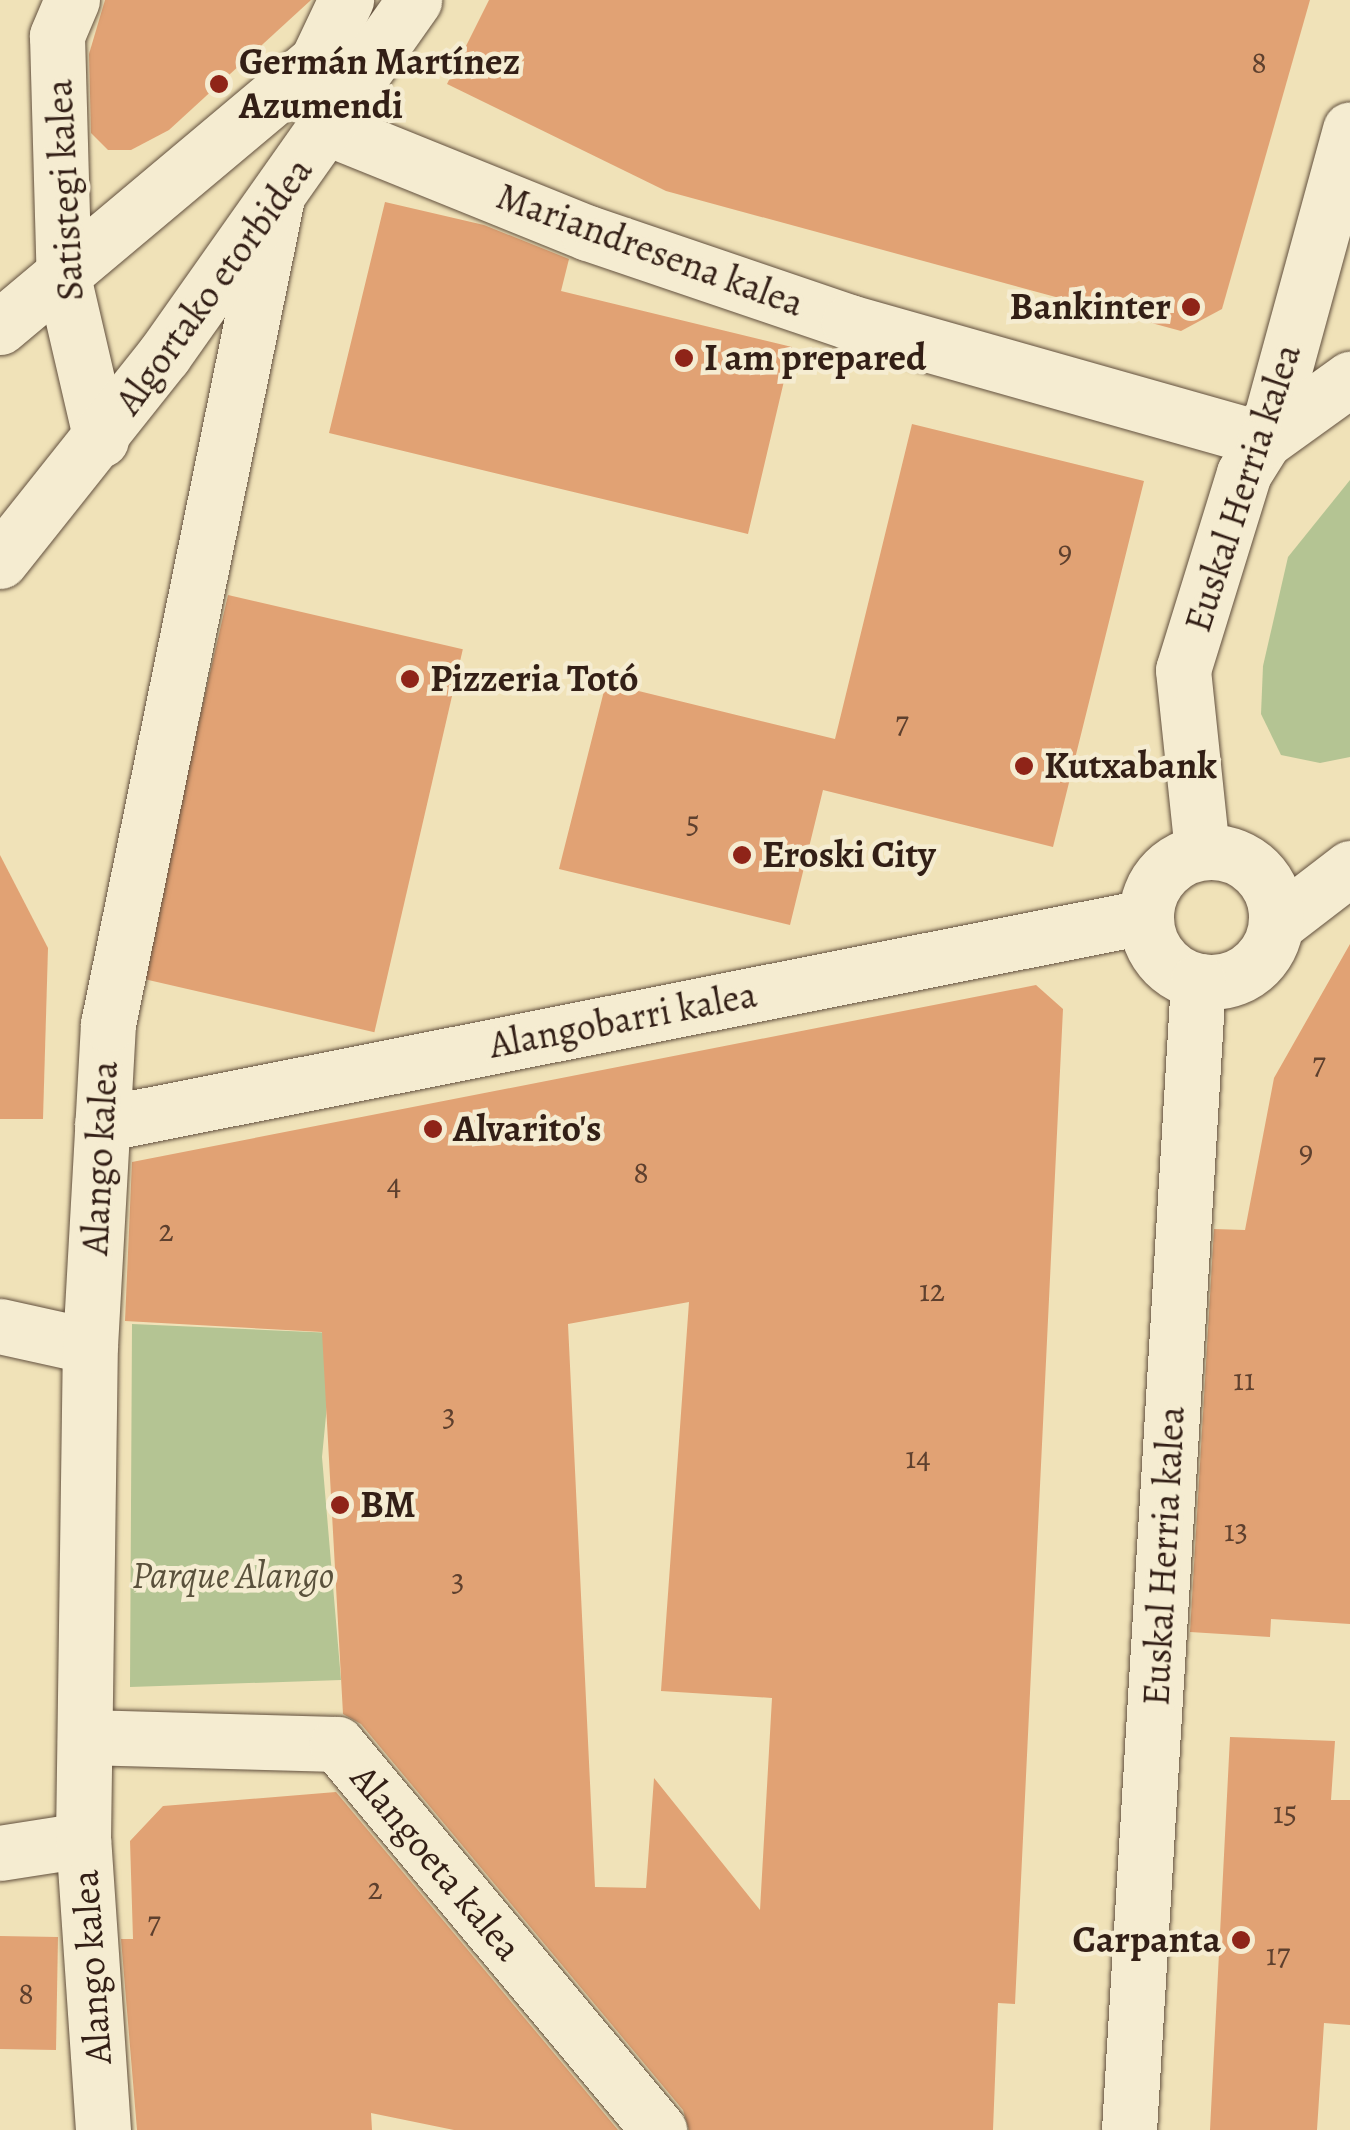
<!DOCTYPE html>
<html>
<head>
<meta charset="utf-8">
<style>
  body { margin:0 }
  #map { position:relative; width:1350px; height:2130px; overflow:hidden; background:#f0e2b8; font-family:Alegreya,serif }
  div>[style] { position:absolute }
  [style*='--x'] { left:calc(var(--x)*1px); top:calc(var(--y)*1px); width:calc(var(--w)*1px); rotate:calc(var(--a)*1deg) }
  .green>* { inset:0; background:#b4c493 }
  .building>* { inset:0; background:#e1a274; transform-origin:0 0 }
  .roads { filter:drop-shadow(0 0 2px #62503e) drop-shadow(0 0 2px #62503e) }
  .street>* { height:55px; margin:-27.5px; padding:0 27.5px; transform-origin:27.5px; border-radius:27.5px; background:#f5ecd1 }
  .secondary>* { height:55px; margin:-27.5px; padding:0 27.5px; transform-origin:27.5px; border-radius:27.5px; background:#f5ecd1 }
  .secondary>.ring { margin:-27.5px; padding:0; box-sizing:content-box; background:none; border:55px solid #f5ecd1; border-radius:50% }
  .dots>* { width:28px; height:28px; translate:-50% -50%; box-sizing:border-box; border:5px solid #f5ecd1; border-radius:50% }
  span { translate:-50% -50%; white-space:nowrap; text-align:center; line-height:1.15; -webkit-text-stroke:9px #f5ecd1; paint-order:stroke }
  .number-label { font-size:32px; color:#5e402e }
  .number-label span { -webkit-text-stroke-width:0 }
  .poi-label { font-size:38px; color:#331f16; font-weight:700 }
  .left { translate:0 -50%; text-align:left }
  .right { translate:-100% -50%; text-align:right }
  .street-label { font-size:38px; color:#331f16 }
  .park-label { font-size:38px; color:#5a513c; font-style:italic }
</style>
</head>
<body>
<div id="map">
  <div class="green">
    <div style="clip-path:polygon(1350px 480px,1350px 757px,1320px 763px,1281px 755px,1261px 714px,1263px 666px,1288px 557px)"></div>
    <div style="clip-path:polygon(132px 1324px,334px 1333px,322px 1457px,341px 1680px,130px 1687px)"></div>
  </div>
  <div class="building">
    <div style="clip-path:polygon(105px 0,311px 0,169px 130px,131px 150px,108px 150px,91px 133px,89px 54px)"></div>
    <div style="clip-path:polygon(489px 0,1310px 0,1222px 309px,1181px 331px,666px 191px,447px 84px)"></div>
    <div style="clip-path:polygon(385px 202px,484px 225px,569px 259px,561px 291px,792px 347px,748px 534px,329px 433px)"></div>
    <div style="clip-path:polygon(912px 424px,1144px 481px,1053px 847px,823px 790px,790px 925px,559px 869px,606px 683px,835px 739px)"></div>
    <div style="left:228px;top:595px;width:241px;height:393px;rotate:13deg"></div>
    <div style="clip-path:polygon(0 855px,48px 948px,43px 1119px,0 1119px)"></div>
    <div style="clip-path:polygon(1350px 944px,1350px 1624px,1271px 1619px,1270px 1637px,1190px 1632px,1214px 1229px,1245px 1230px,1274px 1078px)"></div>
    <div style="clip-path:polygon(evenodd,1036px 985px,1063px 1009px,1015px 2004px,998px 2003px,993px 2130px,689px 2130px,683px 2110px,361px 1724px,343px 1714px,322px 1332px,125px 1321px,132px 1162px,1036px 985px,689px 1302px,661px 1691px,772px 1698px,760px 1910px,654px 1778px,646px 1888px,595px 1887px,568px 1324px,689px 1302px)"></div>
    <div style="clip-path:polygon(1230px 1737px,1335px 1741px,1331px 1800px,1350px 1800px,1350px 2025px,1324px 2023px,1317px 2130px,1210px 2130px)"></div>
    <div style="clip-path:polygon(336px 1792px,618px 2130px,454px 2130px,371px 2113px,372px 2130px,137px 2130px,121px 1939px,133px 1939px,130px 1841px,163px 1806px)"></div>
    <div style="left:0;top:1936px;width:58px;height:113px;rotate:1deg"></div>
  </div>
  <div class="roads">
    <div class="street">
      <div style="--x:72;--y:0;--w:39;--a:113"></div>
      <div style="--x:57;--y:36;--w:245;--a:88.4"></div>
      <div style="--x:64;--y:281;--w:163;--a:76.9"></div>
      <div style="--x:0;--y:327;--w:414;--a:-40"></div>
      <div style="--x:317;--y:61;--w:68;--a:-64.6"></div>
      <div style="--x:1265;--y:440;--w:322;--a:-74.7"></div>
      <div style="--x:1281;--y:921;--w:87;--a:-37.5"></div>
      <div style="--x:102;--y:1124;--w:1062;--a:-11.24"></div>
      <div style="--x:0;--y:1326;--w:92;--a:12.5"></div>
      <div style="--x:85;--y:1737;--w:252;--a:1.6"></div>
      <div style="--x:337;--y:1744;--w:503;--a:50.17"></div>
      <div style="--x:0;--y:1853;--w:84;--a:-8.9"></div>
      <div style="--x:103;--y:2130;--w:291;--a:-93.9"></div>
      <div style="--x:83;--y:1840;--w:494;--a:-89.2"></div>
      <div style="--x:90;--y:1346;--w:323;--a:-86.8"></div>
      <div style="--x:108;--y:1024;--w:839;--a:-78.45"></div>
    </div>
    <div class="secondary">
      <div style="--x:328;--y:128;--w:280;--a:22"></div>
      <div style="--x:588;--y:233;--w:276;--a:18.8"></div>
      <div style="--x:849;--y:322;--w:432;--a:15.8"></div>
      <div style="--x:0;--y:561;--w:263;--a:-51.5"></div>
      <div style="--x:164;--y:355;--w:434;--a:-54.8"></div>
      <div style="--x:1202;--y:851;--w:182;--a:-96"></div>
      <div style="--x:1183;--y:670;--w:206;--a:-72.8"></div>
      <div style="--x:1244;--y:473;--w:39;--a:-58"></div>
      <div style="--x:1265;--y:440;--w:105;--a:-35.7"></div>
      <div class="ring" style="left:1146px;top:852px;width:75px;height:75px"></div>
      <div style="--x:1129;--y:2130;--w:1151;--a:-86.56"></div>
    </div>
  </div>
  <div class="dots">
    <div style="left:219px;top:84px;background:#8f2418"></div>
    <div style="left:1191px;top:307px;background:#8f2418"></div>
    <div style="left:684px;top:358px;background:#8f2418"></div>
    <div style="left:410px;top:679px;background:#8f2418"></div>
    <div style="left:1024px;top:766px;background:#8f2418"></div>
    <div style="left:742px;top:855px;background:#8f2418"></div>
    <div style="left:433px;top:1129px;background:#8f2418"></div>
    <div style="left:340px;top:1505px;background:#8f2418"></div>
    <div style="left:1241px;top:1940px;background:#8f2418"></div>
  </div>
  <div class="number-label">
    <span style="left:1259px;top:62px">8</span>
    <span style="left:1065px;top:551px">9</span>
    <span style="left:902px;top:722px">7</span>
    <span style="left:693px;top:822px">5</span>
    <span style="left:1319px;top:1063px">7</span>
    <span style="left:1306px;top:1151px">9</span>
    <span style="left:641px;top:1172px">8</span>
    <span style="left:394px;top:1184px">4</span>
    <span style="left:166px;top:1230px">2</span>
    <span style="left:932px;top:1290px">12</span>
    <span style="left:1244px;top:1379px">11</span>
    <span style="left:449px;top:1415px">3</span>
    <span style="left:918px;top:1457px">14</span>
    <span style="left:1236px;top:1530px">13</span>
    <span style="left:458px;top:1580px">3</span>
    <span style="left:1285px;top:1812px">15</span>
    <span style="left:375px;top:1888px">2</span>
    <span style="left:154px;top:1922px">7</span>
    <span style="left:1278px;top:1954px">17</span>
    <span style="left:26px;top:1993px">8</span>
  </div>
  <div class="poi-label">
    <span class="left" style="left:239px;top:84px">Germán Martínez<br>Azumendi</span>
    <span class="right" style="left:1171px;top:307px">Bankinter</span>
    <span class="left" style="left:704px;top:358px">I am prepared</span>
    <span class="left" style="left:430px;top:679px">Pizzeria Totó</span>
    <span class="left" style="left:1044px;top:766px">Kutxabank</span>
    <span class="left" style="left:762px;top:855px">Eroski City</span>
    <span class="left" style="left:453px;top:1129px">Alvarito's</span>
    <span class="left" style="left:360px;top:1505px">BM</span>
    <span class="right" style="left:1221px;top:1940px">Carpanta</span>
  </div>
  <div class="street-label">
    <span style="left:65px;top:190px;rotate:-93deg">Satistegi kalea</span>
    <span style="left:650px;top:250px;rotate:20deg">Mariandresena kalea</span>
    <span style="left:214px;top:286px;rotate:-54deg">Algortako etorbidea</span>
    <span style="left:1243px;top:488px;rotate:-72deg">Euskal Herria kalea</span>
    <span style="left:623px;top:1020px;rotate:-11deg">Alangobarri kalea</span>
    <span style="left:100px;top:1158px;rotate:-87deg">Alango kalea</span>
    <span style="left:1164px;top:1556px;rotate:-87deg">Euskal Herria kalea</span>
    <span style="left:436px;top:1863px;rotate:50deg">Alangoeta kalea</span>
    <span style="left:92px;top:1967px;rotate:-94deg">Alango kalea</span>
  </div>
  <div class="park-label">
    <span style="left:233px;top:1576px">Parque Alango</span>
  </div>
</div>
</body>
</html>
